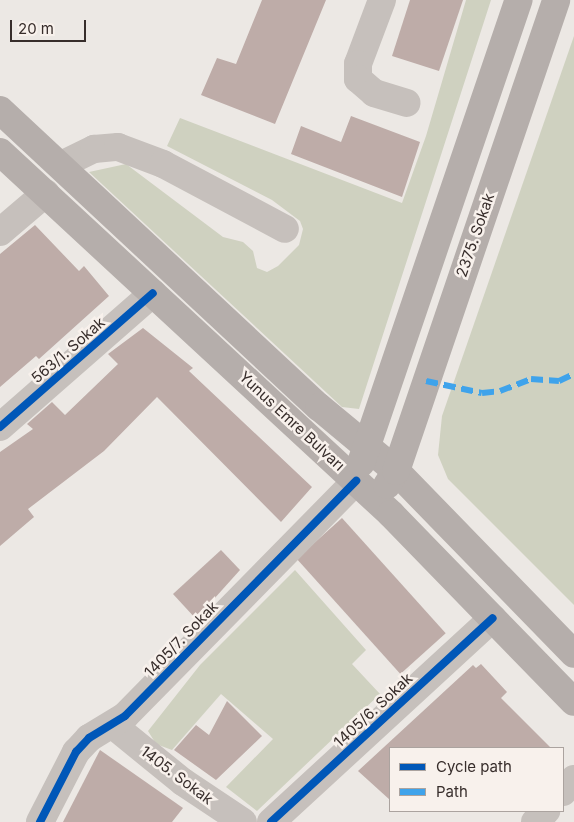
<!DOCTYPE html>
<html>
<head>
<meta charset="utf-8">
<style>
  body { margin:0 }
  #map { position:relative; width:574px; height:822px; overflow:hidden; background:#ece8e4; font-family:Inter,sans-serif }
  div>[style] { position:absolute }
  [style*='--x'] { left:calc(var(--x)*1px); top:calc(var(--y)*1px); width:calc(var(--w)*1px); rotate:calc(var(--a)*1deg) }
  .green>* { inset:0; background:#cfd1c0 }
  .building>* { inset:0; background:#beaca8; transform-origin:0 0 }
  .minor>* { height:28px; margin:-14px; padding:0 14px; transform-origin:14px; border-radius:14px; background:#c6c0bc }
  .major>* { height:28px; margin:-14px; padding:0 14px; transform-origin:14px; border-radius:14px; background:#b5aeab }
  .quiet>* { height:6px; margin-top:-3px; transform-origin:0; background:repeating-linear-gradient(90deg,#3fa3eb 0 12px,transparent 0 18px) }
  .cycleway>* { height:8px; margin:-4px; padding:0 4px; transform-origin:4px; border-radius:4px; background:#0057b8 }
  span { translate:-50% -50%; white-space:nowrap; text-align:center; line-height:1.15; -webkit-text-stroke:5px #f8f1ec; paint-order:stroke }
  .street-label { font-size:15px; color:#372d2b }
  .legend { position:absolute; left:389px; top:747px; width:175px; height:65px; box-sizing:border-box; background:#f8f1ec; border:1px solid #aba39f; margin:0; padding:6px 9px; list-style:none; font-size:15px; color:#372d2b }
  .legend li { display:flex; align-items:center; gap:10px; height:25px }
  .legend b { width:25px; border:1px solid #aba39f }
  .scale { position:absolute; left:10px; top:20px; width:76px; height:22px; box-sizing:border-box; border:2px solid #372d2b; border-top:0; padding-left:6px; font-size:15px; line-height:18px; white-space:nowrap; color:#372d2b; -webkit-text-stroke:4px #f8f1ec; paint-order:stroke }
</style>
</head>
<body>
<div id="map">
  <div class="green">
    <div style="clip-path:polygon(466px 0,491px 0,359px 409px,342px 407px,89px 172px,126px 164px,223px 237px,243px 242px,253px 251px,257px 268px,267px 272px,278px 266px,299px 245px,303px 229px,300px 221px,272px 200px,167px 146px,180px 118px,402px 203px,426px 136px)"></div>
    <div style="clip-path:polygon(574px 36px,574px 605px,448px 479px,438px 455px,442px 416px)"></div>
    <div style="clip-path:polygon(295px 570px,366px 650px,352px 664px,380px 694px,257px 811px,226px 787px,273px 739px,221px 694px,172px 750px,156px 744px,148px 731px,200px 665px)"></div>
  </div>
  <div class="building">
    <div style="clip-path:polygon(262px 0,326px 0,275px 124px,201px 95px,217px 58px,236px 64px)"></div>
    <div style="clip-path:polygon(410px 0,463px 0,439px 71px,392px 56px)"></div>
    <div style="clip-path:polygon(351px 116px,420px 142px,402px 197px,291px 154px,301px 126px,341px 142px)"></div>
    <div style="clip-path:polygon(35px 225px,79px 271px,84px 266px,109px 296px,39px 359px,36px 356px,0 387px,0 254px)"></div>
    <div style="clip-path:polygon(143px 328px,193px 368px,189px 371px,312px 487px,281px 522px,157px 397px,104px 451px,28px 509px,34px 517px,0 546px,0 452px,33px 429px,27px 424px,52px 402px,65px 415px,118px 364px,108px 354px)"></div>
    <div style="left:342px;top:518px;width:155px;height:61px;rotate:48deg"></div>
    <div style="clip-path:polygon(221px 550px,240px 570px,196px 619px,173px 594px)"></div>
    <div style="clip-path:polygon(481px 664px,507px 692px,501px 698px,551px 748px,390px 748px,390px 800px,358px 771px,473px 665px,476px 668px)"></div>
    <div style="clip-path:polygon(227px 701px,262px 736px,216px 780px,174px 750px,196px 725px,209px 735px)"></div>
    <div style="clip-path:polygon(100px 750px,183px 808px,172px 822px,63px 822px)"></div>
  </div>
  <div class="minor">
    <div style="--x:382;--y:0;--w:68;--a:110.6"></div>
    <div style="--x:358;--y:64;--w:15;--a:90"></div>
    <div style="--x:358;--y:79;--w:21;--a:41"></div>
    <div style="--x:374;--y:93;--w:34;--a:17"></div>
    <div style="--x:61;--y:165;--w:37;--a:-26"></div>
    <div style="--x:94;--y:149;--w:24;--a:-5"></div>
    <div style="--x:118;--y:147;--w:48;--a:20.7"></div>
    <div style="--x:163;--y:164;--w:138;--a:28"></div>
    <div style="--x:0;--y:232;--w:60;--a:-40.3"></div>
    <div style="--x:0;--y:427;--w:203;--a:-41.2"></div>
    <div style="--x:114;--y:726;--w:89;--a:39.1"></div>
    <div style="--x:183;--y:782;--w:72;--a:33.7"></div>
    <div style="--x:563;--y:792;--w:17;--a:-50"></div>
    <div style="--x:40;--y:822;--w:79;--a:-62.8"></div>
    <div style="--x:76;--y:752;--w:19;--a:-47"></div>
    <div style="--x:89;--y:738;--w:42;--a:-31.4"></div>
    <div style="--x:125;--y:716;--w:330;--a:-45.5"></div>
    <div style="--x:271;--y:822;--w:301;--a:-42.6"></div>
    <div style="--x:535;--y:822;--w:16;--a:-45"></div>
  </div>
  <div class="major">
    <div style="--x:0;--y:110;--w:436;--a:43"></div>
    <div style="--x:319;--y:407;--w:100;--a:39.7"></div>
    <div style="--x:396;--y:471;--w:255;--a:45.8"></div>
    <div style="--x:0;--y:152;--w:533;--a:42.79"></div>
    <div style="--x:391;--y:514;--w:262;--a:45.8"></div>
    <div style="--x:361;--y:463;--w:489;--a:-71.2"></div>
    <div style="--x:387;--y:485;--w:17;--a:-57"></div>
    <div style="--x:396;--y:471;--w:497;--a:-71.2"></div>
  </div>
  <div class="quiet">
    <div style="--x:426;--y:381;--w:57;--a:12.1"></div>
    <div style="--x:482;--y:393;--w:18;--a:-6"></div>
    <div style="--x:500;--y:391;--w:33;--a:-21"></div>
    <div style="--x:531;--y:379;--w:28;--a:4"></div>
    <div style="--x:559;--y:381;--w:17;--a:-25"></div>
  </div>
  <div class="cycleway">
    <div style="--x:0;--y:427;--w:203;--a:-41.2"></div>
    <div style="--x:40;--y:822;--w:79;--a:-62.8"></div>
    <div style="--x:76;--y:752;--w:19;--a:-47"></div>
    <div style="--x:89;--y:738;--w:42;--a:-31.4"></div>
    <div style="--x:125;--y:716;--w:330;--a:-45.5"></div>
    <div style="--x:271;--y:822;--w:301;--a:-42.6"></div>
  </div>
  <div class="street-label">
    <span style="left:475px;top:235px;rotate:-71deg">2375. Sokak</span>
    <span style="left:68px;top:350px;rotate:-41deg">563/1. Sokak</span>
    <span style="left:292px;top:421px;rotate:43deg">Yunus Emre Bulvarı</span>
    <span style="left:181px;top:639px;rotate:-46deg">1405/7. Sokak</span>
    <span style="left:373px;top:710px;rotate:-43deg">1405/6. Sokak</span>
    <span style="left:177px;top:775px;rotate:37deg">1405. Sokak</span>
  </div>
  <ul class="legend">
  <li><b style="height:6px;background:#0057b8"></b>Cycle path</li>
  <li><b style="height:6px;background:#3fa3eb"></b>Path</li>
  </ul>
  <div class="scale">20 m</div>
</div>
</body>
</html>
